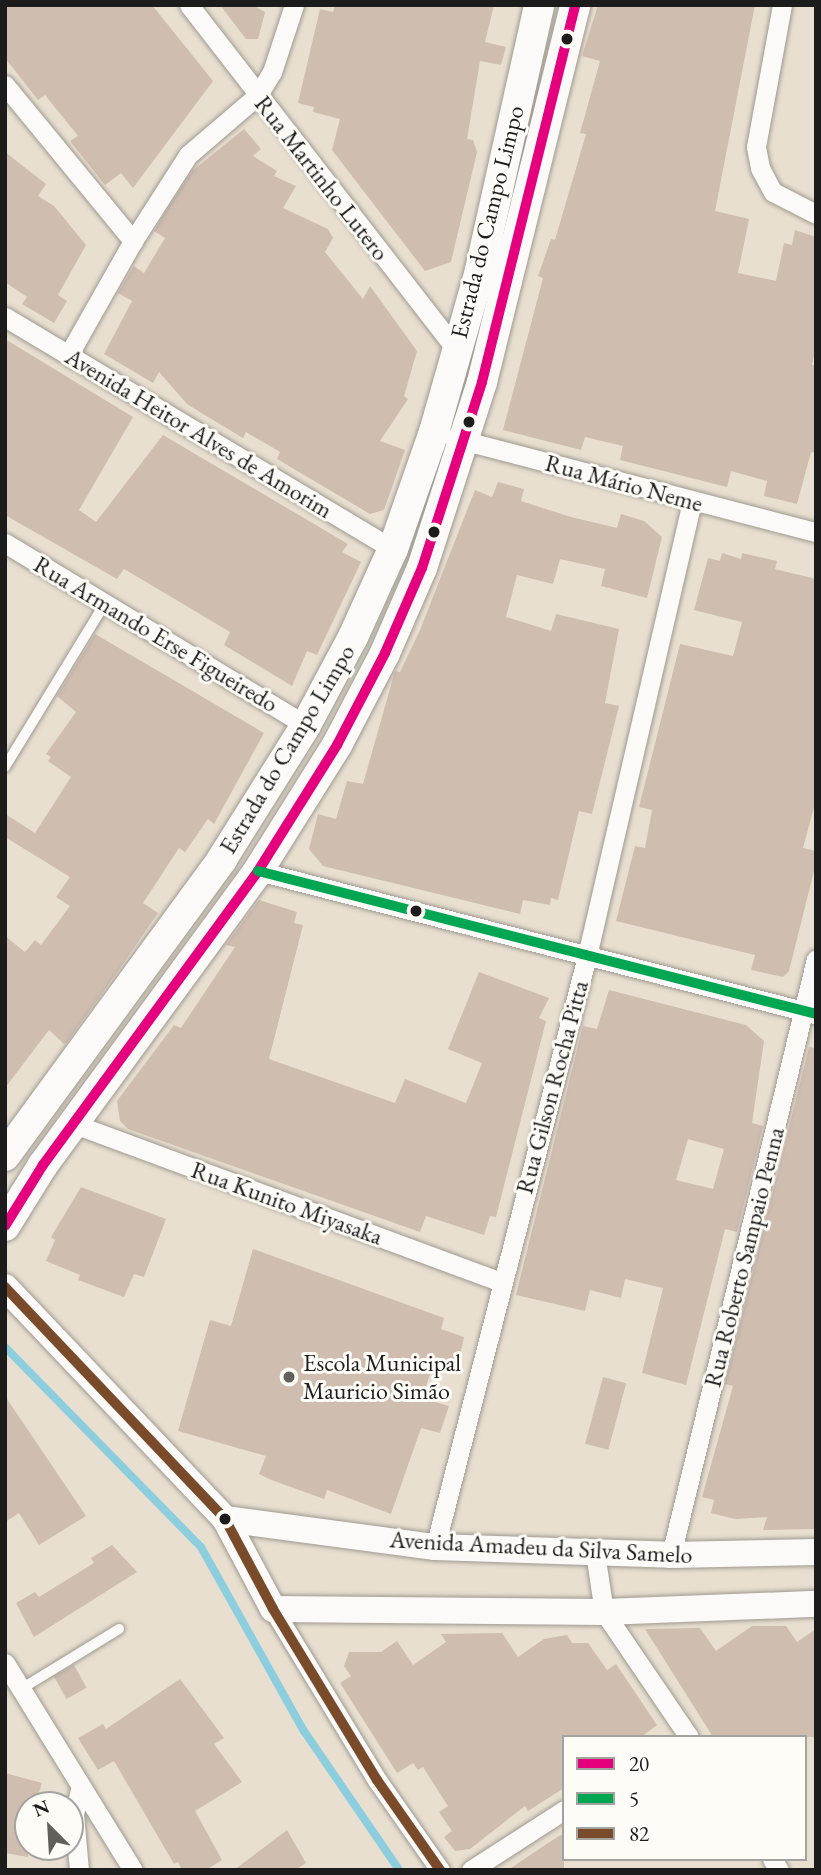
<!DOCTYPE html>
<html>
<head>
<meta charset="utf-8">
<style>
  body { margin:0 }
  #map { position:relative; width:821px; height:1875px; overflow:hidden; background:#e8dfd0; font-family:"EB Garamond",serif }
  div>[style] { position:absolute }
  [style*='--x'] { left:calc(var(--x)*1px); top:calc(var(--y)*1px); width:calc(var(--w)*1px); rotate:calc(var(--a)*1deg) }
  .stream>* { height:8px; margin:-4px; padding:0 4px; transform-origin:4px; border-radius:4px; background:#8dcede }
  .building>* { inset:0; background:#cfbdb0; transform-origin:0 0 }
  .roads { filter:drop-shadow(0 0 2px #9e9990) drop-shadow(0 0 2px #9e9990) }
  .lane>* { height:10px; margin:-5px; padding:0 5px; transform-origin:5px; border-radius:5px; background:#fcfaf8 }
  .street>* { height:19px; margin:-9.5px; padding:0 9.5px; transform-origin:9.5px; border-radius:9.5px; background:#fcfaf8 }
  .secondary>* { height:26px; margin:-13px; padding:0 13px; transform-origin:13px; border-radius:13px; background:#fcfaf8 }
  .primary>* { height:30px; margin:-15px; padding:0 15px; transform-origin:15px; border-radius:15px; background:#fcfaf8 }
  .bus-1>* { height:10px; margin:-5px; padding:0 5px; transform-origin:5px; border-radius:5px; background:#e5007d }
  .bus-2>* { height:10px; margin:-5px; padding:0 5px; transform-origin:5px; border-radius:5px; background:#00a651 }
  .bus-3>* { height:10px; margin:-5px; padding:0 5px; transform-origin:5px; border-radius:5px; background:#7a4b2a }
  .dots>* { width:19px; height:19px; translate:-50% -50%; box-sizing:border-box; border:4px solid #fdfcf7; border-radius:50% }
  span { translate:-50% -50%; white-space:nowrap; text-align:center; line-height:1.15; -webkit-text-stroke:6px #fdfcf7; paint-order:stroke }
  .street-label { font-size:24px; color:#1c1c1c }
  .poi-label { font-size:24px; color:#1c1c1c }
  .left { translate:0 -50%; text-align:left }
  .frame { position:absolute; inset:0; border:7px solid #1c1c1c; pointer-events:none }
  .legend { position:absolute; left:562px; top:1735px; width:245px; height:126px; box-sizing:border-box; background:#fdfcf7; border:2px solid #a3a29f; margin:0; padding:9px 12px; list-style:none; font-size:21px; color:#1c1c1c }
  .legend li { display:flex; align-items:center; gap:14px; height:35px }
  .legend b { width:35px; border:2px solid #a3a29f }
  .north { position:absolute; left:14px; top:1791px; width:70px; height:70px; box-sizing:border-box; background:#fdfcf7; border:2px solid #a3a29f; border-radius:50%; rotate:336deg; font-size:19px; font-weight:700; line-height:28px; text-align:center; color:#1c1c1c }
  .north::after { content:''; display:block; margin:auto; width:24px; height:32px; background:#63605b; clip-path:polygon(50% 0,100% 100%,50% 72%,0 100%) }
</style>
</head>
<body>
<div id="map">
  <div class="stream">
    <div style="--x:5;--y:1347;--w:280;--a:45.6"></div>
    <div style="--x:201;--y:1547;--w:211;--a:60.8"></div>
    <div style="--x:304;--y:1731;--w:168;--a:55.6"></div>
  </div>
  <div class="building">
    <div style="clip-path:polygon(5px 5px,152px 5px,213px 81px,133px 188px,121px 173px,105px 185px,70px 141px,78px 136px,45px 95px,38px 100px,5px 58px)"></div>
    <div style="clip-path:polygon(220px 5px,252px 5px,265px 12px,258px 39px,246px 39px)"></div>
    <div style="clip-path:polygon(335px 5px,494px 5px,485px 42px,506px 47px,501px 65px,480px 61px,467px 139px,473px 140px,477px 152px,451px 262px,425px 271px,332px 150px,340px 119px,313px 112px,314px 107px,298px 103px,320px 9px,333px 12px)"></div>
    <div style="clip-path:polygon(598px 5px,755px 5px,715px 211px,749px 219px,738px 273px,776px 281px,784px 243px,792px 245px,795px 230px,816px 237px,816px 346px,812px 365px,816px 365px,816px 453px,811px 452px,797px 504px,764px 496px,767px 481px,731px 471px,727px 487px,620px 460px,623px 446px,585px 437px,581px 450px,503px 430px,543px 278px,538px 276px,551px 239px,555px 240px,586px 134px,580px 133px,600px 61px,582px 56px)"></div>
    <div style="clip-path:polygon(244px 129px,261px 149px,253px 156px,277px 171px,274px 176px,296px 186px,283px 208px,328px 229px,333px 238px,325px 252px,363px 299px,370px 286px,417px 351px,404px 396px,408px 399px,380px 441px,405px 450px,384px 510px,370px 514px,277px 459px,280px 452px,246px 432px,243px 438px,203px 414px,187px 404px,159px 372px,153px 383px,104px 354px,132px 301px,118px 293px,134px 266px,144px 273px,165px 238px,154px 231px,168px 208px,192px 171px)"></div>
    <div style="clip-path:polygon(5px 152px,46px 184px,38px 196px,54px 206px,86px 245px,58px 295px,67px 301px,54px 323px,22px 304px,27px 297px,5px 282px)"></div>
    <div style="clip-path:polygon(5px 339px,133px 417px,79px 510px,96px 522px,163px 435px,348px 544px,342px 552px,361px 562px,317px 655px,307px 651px,292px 686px,224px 645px,230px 632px,168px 595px,124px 569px,117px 579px,5px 515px)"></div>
    <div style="clip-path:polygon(498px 482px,524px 489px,521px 501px,571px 517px,617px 528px,621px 514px,644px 521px,662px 537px,647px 598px,601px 586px,605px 569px,560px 559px,553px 584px,517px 575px,506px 617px,551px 631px,556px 614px,619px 629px,605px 703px,619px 706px,592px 814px,579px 811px,558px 900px,551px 898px,550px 905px,523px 900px,520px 914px,323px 866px,309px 849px,318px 814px,336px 819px,347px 781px,363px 784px,395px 671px,400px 672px,420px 630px,475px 490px,492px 497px)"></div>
    <div style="clip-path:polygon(722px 553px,741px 559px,742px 553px,777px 561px,775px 569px,816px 579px,816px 800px,803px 848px,816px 851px,816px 863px,789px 971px,783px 977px,751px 970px,755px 955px,616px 921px,635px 846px,645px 848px,652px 810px,639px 807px,680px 644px,733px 656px,742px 622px,694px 610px,708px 558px,720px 561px)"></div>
    <div style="clip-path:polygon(95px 634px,264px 733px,214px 824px,208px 819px,185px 852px,179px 848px,143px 903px,158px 913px,118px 971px,67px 1042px,64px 1044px,49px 1030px,5px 1088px,5px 936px,25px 952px,35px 940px,41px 945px,70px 906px,56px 897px,70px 877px,5px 837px,5px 814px,35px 833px,71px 777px,48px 761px,51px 757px,46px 754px,76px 712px,57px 696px)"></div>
    <div style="clip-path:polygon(259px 900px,297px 912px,294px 923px,303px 925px,269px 1059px,395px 1103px,405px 1079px,466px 1103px,482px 1063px,448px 1049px,479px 972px,549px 998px,539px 1018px,546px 1021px,496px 1217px,490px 1216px,484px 1235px,426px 1216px,420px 1232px,128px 1129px,120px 1121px,117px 1101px,174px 1025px,181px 1028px,235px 947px,226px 945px)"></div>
    <div style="clip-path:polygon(evenodd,609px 990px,746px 1025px,764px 1041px,752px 1123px,763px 1126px,737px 1232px,725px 1229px,686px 1385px,642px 1373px,663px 1288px,625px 1279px,621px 1298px,590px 1290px,585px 1311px,516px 1295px,583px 1026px,597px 1029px,609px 990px,688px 1139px,724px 1149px,713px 1189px,676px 1180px,688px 1139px)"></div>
    <div style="clip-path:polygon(809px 1047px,816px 1048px,816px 1529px,763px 1530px,767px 1517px,735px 1519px,711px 1513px,714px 1500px,702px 1497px,733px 1386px,725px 1384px)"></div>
    <div style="clip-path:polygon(81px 1187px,166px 1219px,144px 1277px,134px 1274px,124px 1297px,78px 1280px,80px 1275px,46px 1261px,55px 1240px,51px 1237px)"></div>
    <div style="clip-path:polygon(253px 1249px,444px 1318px,441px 1329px,464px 1337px,458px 1365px,436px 1357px,422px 1398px,449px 1406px,440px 1433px,421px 1428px,391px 1514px,327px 1490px,324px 1499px,269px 1479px,259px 1474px,266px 1456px,178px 1431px,210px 1320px,231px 1326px)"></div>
    <div style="left:603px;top:1377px;width:24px;height:69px;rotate:15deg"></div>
    <div style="clip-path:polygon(5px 1396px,86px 1516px,39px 1545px,19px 1513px,5px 1522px)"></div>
    <div style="clip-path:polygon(112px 1545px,137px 1572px,34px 1637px,16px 1603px,35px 1592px,39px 1597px,94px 1563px,91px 1558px)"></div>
    <div style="clip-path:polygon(752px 1626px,786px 1626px,797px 1642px,816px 1629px,816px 1737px,713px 1737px,645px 1629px,700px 1628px,716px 1651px)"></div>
    <div style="clip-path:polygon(502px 1633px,518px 1657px,544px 1639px,567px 1635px,572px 1643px,588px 1643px,607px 1670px,616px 1664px,657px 1725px,641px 1737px,564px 1737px,564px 1788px,528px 1811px,525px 1806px,470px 1849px,455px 1851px,444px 1837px,452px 1831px,439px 1812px,448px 1806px,423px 1767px,418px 1770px,413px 1763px,397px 1773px,340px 1683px,351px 1676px,344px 1666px,349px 1652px,381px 1652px,397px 1641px,413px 1665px,446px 1642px,441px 1634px)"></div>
    <div style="left:74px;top:1665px;width:26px;height:23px;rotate:61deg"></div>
    <div style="clip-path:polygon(180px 1679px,224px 1738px,214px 1744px,242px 1782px,195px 1811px,222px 1860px,206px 1870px,182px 1870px,178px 1862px,174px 1864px,114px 1761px,98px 1770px,78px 1738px,103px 1724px,106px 1729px)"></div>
    <div style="clip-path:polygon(5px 1773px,42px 1783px,35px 1805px,28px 1805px,28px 1857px,5px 1853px)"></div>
    <div style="clip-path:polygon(287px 1830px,306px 1863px,295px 1870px,234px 1870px)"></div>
    <div style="clip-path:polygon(564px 1833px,564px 1870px,508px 1870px,548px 1843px)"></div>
  </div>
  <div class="roads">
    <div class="lane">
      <div style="--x:5;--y:767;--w:192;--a:-58.6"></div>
      <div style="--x:21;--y:1689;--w:115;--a:-31.5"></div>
    </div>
    <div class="street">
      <div style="--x:189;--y:5;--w:435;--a:52.2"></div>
      <div style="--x:782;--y:5;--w:144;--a:100.4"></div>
      <div style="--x:756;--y:147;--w:21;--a:79"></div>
      <div style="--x:760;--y:168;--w:27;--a:62"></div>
      <div style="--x:773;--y:192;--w:48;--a:27.1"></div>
      <div style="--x:5;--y:85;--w:202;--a:50.6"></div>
      <div style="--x:5;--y:317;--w:452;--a:30.9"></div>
      <div style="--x:69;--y:354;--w:130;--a:-60.5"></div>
      <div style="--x:133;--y:241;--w:102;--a:-57.4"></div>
      <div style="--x:188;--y:155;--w:92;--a:-40.6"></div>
      <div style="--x:258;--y:95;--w:27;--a:-59"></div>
      <div style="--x:272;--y:72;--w:71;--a:-71.8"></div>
      <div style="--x:454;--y:438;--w:374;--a:14.6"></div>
      <div style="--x:5;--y:543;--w:352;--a:31.2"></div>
      <div style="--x:258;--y:871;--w:575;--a:14.4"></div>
      <div style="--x:74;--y:1124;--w:455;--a:20.3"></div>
      <div style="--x:435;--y:1547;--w:610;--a:-75.58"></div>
      <div style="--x:587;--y:956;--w:466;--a:-77"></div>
      <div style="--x:595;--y:1553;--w:60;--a:81.3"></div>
      <div style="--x:604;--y:1612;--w:151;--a:55.8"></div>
      <div style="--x:671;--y:1555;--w:613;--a:-76.33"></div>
      <div style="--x:273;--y:1609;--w:200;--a:58.7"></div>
      <div style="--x:377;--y:1780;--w:110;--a:55"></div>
      <div style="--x:5;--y:1663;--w:243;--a:58.3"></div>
      <div style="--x:772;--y:1859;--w:13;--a:58"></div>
      <div style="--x:79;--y:1870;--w:56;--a:-95.1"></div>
      <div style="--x:74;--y:1814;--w:25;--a:-76"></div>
      <div style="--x:471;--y:1870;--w:111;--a:-32.8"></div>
    </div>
    <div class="secondary">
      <div style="--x:5;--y:1287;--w:320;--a:46.5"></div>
      <div style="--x:225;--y:1519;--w:102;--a:61.9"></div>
      <div style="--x:273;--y:1609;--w:331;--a:0.5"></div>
      <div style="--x:604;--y:1612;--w:212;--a:-2.2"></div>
      <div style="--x:225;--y:1519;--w:212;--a:7.6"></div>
      <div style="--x:435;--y:1547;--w:236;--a:1.9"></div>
      <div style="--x:671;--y:1555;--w:145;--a:-1.2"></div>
    </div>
    <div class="primary">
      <div style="--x:5;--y:1156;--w:368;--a:-53.8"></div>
      <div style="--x:222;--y:859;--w:158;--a:-57.9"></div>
      <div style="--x:306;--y:725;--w:100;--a:-61.9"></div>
      <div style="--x:353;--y:637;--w:97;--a:-65.6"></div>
      <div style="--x:393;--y:549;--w:124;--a:-70.7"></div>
      <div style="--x:434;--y:432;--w:168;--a:-74.1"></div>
      <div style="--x:480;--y:270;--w:271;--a:-77.4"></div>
      <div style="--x:5;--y:1226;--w:72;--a:-58.1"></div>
      <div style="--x:43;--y:1165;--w:364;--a:-53.8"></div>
      <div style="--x:258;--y:871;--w:149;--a:-57.9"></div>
      <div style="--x:337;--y:745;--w:104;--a:-62.4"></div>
      <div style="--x:385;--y:653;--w:93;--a:-66.5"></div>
      <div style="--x:422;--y:568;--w:195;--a:-72.1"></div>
      <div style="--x:482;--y:382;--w:388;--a:-76.1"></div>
    </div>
  </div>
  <div class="bus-1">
    <div style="--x:5;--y:1226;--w:72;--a:-58.1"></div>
    <div style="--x:43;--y:1165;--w:364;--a:-53.8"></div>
    <div style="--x:258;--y:871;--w:149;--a:-57.9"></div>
    <div style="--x:337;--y:745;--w:104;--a:-62.4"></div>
    <div style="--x:385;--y:653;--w:93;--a:-66.5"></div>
    <div style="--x:422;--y:568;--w:195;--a:-72.1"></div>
    <div style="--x:482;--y:382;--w:388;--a:-76.1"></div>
  </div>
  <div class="bus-2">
    <div style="--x:258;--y:871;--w:576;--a:14.37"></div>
  </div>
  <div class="bus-3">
    <div style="--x:5;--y:1287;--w:320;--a:46.5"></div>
    <div style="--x:225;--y:1519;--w:102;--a:61.9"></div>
    <div style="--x:273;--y:1609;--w:200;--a:58.7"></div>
    <div style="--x:377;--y:1780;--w:110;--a:55"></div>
  </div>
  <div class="dots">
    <div style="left:567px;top:39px;background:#1c1c1c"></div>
    <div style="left:469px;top:422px;background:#1c1c1c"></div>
    <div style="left:434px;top:532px;background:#1c1c1c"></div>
    <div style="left:416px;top:911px;background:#1c1c1c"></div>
    <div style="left:289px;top:1377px;background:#63605b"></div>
    <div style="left:225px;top:1519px;background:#1c1c1c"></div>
  </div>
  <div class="street-label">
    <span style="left:322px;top:178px;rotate:52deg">Rua Martinho Lutero</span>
    <span style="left:487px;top:222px;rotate:-76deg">Estrada do Campo Limpo</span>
    <span style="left:199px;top:433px;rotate:31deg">Avenida Heitor Alves de Amorim</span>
    <span style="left:624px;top:483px;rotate:15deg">Rua Mário Neme</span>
    <span style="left:156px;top:634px;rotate:31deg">Rua Armando Erse Figueiredo</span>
    <span style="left:287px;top:749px;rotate:-59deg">Estrada do Campo Limpo</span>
    <span style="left:552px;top:1087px;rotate:-75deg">Rua Gilson Rocha Pitta</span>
    <span style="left:287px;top:1203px;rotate:20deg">Rua Kunito Miyasaka</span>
    <span style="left:744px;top:1257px;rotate:-76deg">Rua Roberto Sampaio Penna</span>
    <span style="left:541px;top:1547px;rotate:3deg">Avenida Amadeu da Silva Samelo</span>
  </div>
  <div class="poi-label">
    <span class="left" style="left:303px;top:1377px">Escola Municipal<br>Mauricio Simão</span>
  </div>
  <div class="frame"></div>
  <ul class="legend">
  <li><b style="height:9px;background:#e5007d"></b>20</li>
  <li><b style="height:9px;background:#00a651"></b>5</li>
  <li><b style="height:9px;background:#7a4b2a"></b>82</li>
  </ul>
  <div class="north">N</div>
</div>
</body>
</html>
